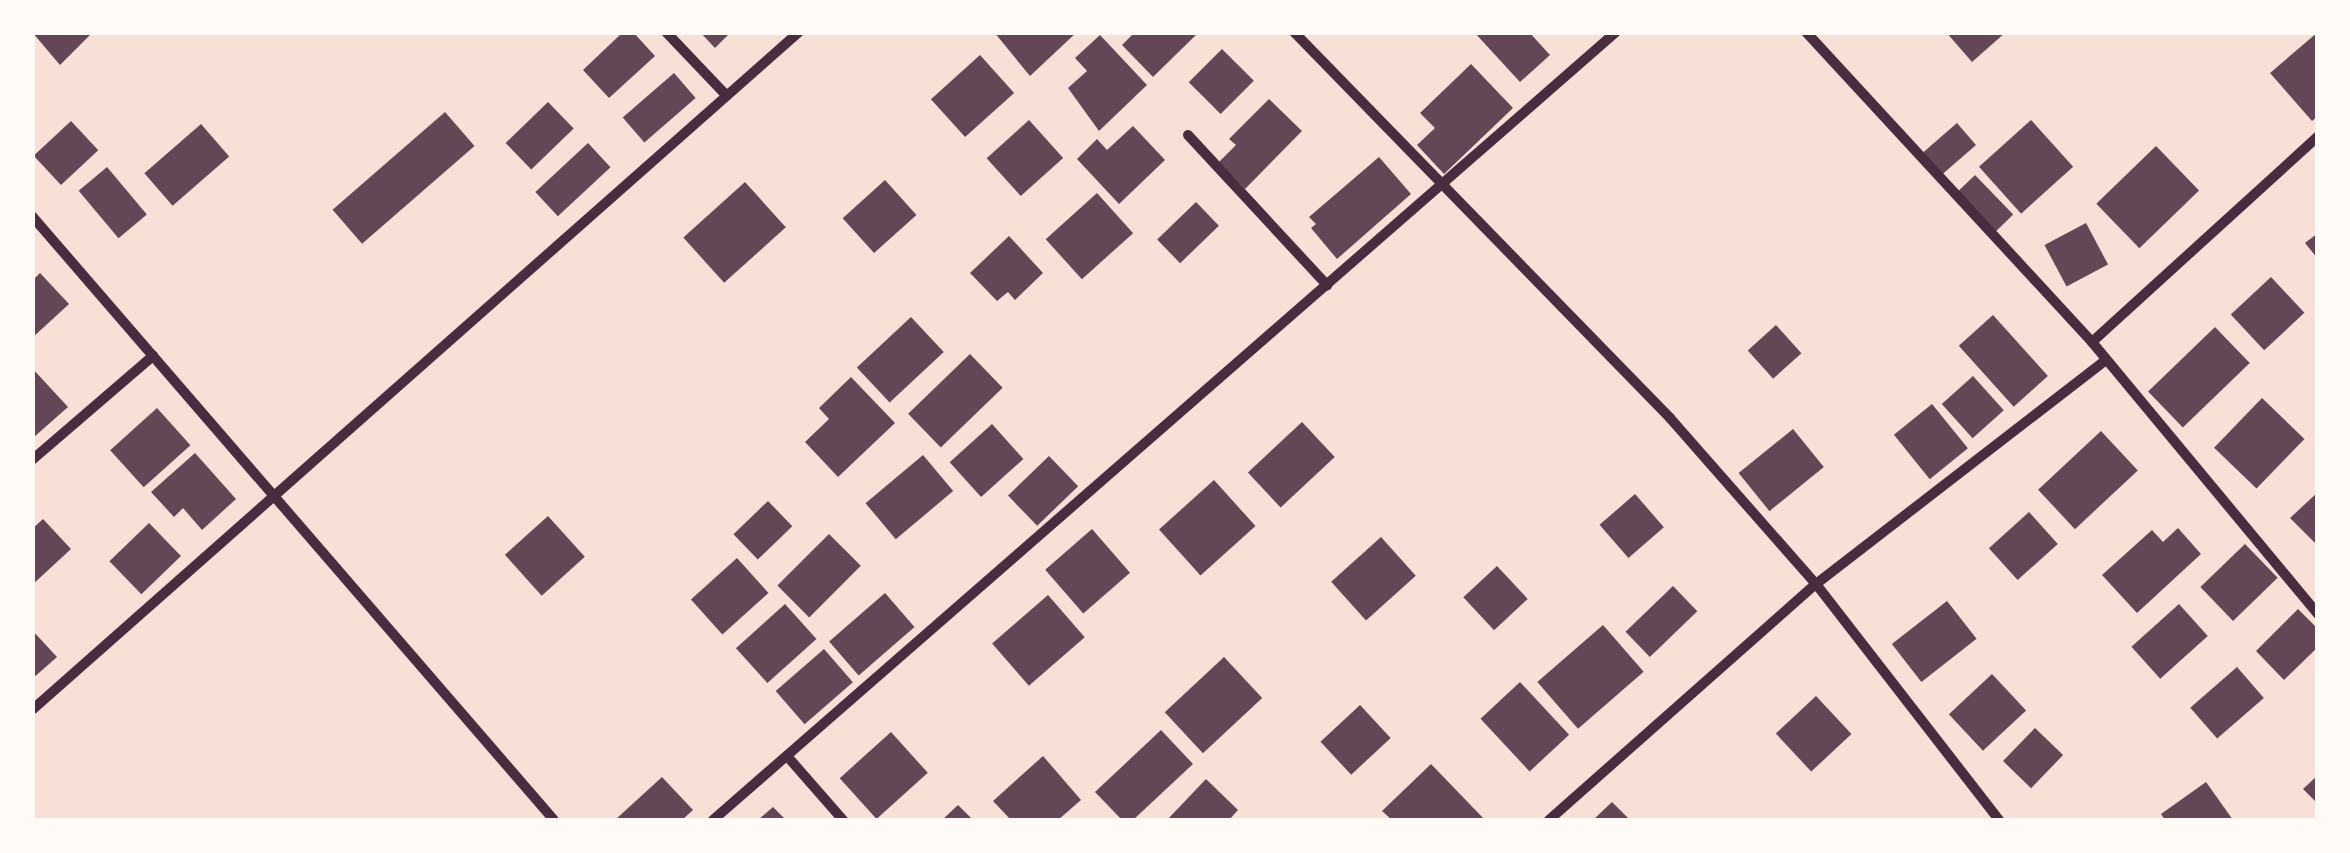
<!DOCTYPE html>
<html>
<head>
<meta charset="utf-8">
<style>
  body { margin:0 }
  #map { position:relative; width:2350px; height:853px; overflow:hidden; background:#f7e1d7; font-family:"Sofia Sans Condensed",sans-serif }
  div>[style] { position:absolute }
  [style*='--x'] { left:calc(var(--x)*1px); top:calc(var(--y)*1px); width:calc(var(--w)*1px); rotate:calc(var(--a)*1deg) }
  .building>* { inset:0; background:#644757; transform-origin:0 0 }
  .minor>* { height:10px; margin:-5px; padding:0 5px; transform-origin:5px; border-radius:5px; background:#4a2c40 }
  span { translate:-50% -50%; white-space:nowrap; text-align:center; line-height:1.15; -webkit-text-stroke:10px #fffaf5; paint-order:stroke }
  .frame { position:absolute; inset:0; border:35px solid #fffaf5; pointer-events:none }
</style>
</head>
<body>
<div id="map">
  <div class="building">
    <div style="clip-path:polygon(32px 32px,93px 32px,60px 65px)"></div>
    <div style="clip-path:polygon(623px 32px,633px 32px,655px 56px,609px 98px,583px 70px)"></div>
    <div style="clip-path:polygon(700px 32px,731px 32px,715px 48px)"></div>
    <div style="clip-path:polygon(994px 32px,1077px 32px,1030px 76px)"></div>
    <div style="clip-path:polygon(1135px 32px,1199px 32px,1153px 77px,1122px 45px)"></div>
    <div style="clip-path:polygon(1474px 32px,1529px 32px,1550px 55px,1520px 82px)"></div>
    <div style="clip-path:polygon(1946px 32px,2006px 32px,1972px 62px)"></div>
    <div style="clip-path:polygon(2318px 32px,2318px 116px,2312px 121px,2270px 73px)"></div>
    <div style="clip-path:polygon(1100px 35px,1147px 85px,1099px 131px,1068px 88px,1087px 71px,1075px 58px)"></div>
    <div style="left:1222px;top:49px;width:45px;height:47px;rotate:45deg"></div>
    <div style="left:980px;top:55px;width:51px;height:66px;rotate:48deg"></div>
    <div style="clip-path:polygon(1471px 64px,1513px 108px,1444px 174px,1417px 145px,1435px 128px,1420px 113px)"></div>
    <div style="left:674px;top:73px;width:33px;height:68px;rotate:49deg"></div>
    <div style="clip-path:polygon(1269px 99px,1302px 131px,1245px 189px,1219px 162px,1236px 145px,1229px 139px)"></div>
    <div style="left:548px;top:102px;width:37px;height:59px;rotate:46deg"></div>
    <div style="left:445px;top:112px;width:45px;height:149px;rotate:49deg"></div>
    <div style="left:1029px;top:120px;width:51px;height:57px;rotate:48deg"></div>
    <div style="left:2031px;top:120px;width:63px;height:70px;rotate:48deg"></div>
    <div style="left:71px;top:121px;width:40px;height:51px;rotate:47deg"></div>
    <div style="left:1957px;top:123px;width:29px;height:45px;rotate:49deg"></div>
    <div style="left:201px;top:124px;width:43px;height:75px;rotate:49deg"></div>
    <div style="clip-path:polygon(1133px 126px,1165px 160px,1119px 204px,1077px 159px,1097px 139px,1107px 150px)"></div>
    <div style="left:588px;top:143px;width:33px;height:72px;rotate:47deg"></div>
    <div style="left:2156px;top:146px;width:62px;height:83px;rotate:46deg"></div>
    <div style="clip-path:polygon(1379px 157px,1411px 194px,1337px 259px,1311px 228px,1316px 224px,1309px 217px)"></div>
    <div style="left:107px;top:167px;width:62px;height:37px;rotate:50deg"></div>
    <div style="left:1975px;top:175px;width:55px;height:25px;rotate:46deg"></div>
    <div style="left:885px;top:180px;width:47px;height:57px;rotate:48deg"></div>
    <div style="left:745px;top:182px;width:61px;height:83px;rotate:48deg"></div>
    <div style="left:1097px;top:193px;width:54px;height:69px;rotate:48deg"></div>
    <div style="left:1196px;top:202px;width:33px;height:54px;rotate:46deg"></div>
    <div style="left:2086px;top:223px;width:47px;height:47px;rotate:62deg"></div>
    <div style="clip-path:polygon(2318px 233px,2318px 259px,2305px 243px)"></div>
    <div style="clip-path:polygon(1009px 236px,1043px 273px,1015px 300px,1008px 292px,997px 301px,970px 273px)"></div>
    <div style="clip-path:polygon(40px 273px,69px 304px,32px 338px,32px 281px)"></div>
    <div style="left:2271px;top:277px;width:49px;height:55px;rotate:47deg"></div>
    <div style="left:1993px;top:315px;width:82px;height:46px;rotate:48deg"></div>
    <div style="left:911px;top:317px;width:48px;height:74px;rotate:47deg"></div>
    <div style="left:1776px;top:325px;width:38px;height:38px;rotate:48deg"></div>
    <div style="left:2215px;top:327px;width:50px;height:93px;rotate:46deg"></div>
    <div style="left:970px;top:354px;width:47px;height:86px;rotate:46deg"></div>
    <div style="clip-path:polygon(32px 368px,68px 407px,34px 437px,32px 435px)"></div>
    <div style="left:1973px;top:376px;width:46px;height:42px;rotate:48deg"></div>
    <div style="clip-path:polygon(851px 377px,895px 423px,838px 477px,805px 442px,829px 419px,819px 408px)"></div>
    <div style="left:2262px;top:398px;width:59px;height:69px;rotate:44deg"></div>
    <div style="left:1932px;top:404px;width:57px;height:49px;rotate:51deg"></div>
    <div style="left:157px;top:408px;width:50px;height:63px;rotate:48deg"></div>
    <div style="left:1302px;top:422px;width:48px;height:74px;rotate:47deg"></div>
    <div style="left:992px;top:424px;width:47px;height:57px;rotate:48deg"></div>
    <div style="left:1793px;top:429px;width:49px;height:70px;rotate:51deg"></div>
    <div style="left:2101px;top:431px;width:54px;height:86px;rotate:47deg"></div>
    <div style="clip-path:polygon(195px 453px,236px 499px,202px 530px,183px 508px,174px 517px,151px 492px)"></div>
    <div style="left:923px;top:455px;width:47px;height:75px;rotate:50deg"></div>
    <div style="left:1049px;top:456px;width:42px;height:57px;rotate:46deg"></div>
    <div style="left:1214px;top:480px;width:62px;height:74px;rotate:48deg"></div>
    <div style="clip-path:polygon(2318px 492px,2318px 546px,2290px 518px)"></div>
    <div style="left:1635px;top:494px;width:44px;height:47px;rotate:49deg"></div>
    <div style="left:768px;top:501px;width:35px;height:48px;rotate:46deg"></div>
    <div style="left:2029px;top:512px;width:43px;height:54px;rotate:48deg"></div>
    <div style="left:548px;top:516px;width:55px;height:58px;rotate:48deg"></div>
    <div style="clip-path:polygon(43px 519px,71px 549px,32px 585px,32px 529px)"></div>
    <div style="left:149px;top:523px;width:46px;height:55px;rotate:46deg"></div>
    <div style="clip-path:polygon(2178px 528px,2201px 554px,2137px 613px,2102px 575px,2152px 530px,2163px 542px)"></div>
    <div style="left:1092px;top:529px;width:58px;height:62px;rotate:49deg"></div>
    <div style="left:829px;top:534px;width:45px;height:73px;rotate:45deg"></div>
    <div style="left:1381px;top:537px;width:52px;height:67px;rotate:48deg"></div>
    <div style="left:2245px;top:544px;width:47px;height:62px;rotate:46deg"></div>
    <div style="left:737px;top:558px;width:47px;height:62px;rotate:48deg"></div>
    <div style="left:1497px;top:566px;width:45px;height:46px;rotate:47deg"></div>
    <div style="left:1673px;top:586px;width:35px;height:66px;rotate:46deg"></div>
    <div style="left:885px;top:593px;width:45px;height:74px;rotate:49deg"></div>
    <div style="left:1048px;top:595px;width:56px;height:74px;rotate:49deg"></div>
    <div style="left:1947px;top:601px;width:48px;height:70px;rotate:52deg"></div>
    <div style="left:785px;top:604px;width:47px;height:66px;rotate:48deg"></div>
    <div style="left:2179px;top:604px;width:43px;height:64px;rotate:48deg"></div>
    <div style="clip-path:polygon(2298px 609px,2318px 629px,2318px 647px,2284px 680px,2256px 651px)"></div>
    <div style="left:1603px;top:625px;width:62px;height:87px;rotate:49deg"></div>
    <div style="clip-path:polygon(32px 630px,57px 657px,32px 679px)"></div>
    <div style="left:824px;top:649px;width:44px;height:64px;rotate:49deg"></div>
    <div style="left:1224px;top:657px;width:56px;height:81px;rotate:47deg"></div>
    <div style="left:2237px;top:667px;width:41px;height:62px;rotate:49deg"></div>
    <div style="left:1992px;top:674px;width:50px;height:59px;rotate:47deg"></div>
    <div style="left:1520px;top:682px;width:72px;height:54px;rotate:47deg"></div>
    <div style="left:1816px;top:696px;width:52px;height:55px;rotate:47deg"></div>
    <div style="left:1360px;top:705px;width:45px;height:54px;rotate:47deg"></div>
    <div style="left:2035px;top:728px;width:39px;height:46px;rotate:44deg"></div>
    <div style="clip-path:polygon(1161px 730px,1193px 764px,1133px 820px,1122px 820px,1095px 792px)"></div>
    <div style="left:891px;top:732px;width:55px;height:69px;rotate:48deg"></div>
    <div style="clip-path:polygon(1043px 756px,1081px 800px,1058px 820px,1011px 820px,993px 801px)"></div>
    <div style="clip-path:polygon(1431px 764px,1485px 820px,1392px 820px,1382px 811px)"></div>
    <div style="clip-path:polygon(2318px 775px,2318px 804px,2303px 789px)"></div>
    <div style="clip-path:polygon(662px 777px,693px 810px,682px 820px,615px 820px)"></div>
    <div style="clip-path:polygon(1206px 779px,1238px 810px,1229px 820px,1167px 820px)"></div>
    <div style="clip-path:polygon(2206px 782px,2233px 820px,2165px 820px,2161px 814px)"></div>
    <div style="clip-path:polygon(1612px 802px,1630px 820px,1593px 820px)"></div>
    <div style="clip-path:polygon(958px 805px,973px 820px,942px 820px)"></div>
    <div style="clip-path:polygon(773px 807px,786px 820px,758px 820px)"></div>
  </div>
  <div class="minor">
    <div style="--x:666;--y:32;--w:88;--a:46.4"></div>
    <div style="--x:1294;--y:32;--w:539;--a:45.75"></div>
    <div style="--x:1670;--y:418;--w:221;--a:48.7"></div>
    <div style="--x:1816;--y:584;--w:299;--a:52.2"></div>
    <div style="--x:1806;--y:32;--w:422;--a:47.3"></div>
    <div style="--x:2092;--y:342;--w:354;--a:50.3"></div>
    <div style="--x:1188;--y:135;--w:205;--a:47.2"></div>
    <div style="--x:32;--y:216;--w:798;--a:49.17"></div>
    <div style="--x:2092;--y:342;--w:306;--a:-42.3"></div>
    <div style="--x:32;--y:460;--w:160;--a:-40.7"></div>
    <div style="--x:32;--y:710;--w:1024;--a:-41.48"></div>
    <div style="--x:787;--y:756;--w:85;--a:48.8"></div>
    <div style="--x:713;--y:820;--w:1198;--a:-41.11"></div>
    <div style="--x:1549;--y:820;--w:356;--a:-41.5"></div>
    <div style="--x:1816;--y:584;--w:366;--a:-37.7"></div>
  </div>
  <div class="frame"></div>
</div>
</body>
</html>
